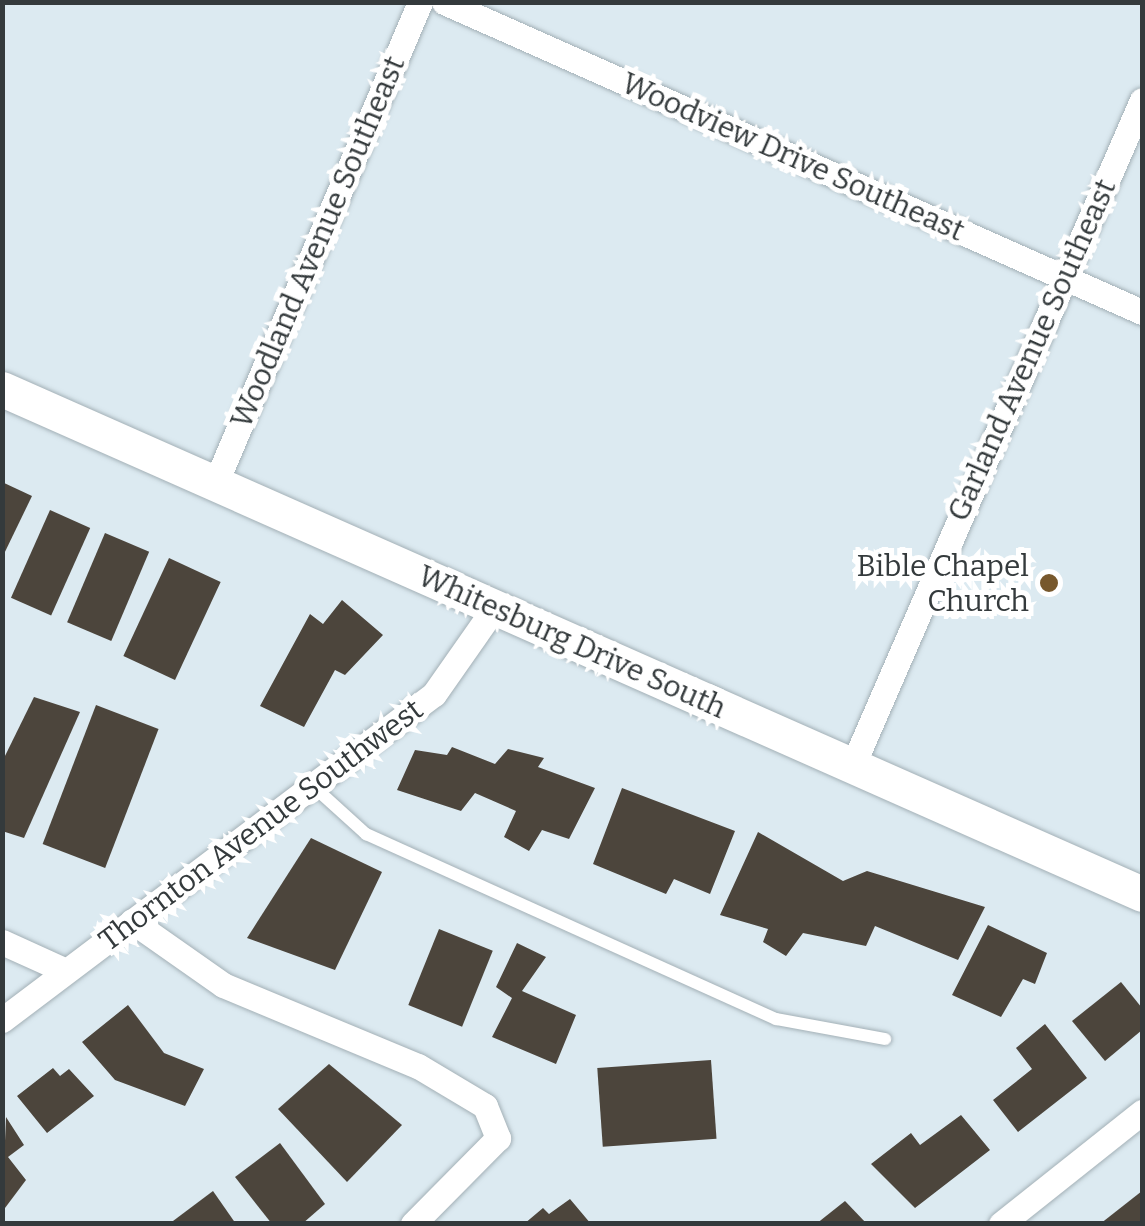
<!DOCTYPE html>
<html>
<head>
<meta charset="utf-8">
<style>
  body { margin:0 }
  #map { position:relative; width:1145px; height:1226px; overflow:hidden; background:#dceaf1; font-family:Bitter,serif }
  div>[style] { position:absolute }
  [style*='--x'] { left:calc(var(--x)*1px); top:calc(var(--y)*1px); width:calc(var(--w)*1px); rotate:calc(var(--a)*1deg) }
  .building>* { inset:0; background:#4c453c; transform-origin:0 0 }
  .roads { filter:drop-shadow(0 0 2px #a3b0b6) drop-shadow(0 0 2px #a3b0b6) }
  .lane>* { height:12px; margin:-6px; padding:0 6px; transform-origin:6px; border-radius:6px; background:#fff }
  .street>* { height:25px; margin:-12.5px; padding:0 12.5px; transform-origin:12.5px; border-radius:12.5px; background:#fff }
  .secondary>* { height:35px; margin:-17.5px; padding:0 17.5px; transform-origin:17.5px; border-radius:17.5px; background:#fff }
  .dots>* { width:28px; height:28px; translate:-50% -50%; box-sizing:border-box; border:5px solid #fff; border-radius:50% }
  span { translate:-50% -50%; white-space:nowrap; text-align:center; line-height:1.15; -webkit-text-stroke:10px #fff; paint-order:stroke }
  .street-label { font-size:30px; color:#343a3c }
  .poi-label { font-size:30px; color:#343a3c }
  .right { translate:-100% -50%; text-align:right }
  .frame { position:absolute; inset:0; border:5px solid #343a3c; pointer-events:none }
</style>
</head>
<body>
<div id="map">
  <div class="building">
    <div style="clip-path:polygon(2px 482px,32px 496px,2px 558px)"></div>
    <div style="left:50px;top:510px;width:44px;height:96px;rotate:24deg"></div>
    <div style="left:105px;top:533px;width:48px;height:97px;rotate:23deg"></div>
    <div style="left:169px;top:558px;width:57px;height:108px;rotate:25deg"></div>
    <div style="clip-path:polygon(342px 600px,383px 635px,345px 675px,335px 670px,304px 727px,260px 706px,310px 614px,323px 624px)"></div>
    <div style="clip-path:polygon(34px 697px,80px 712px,24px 838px,2px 831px,2px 762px)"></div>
    <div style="left:96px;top:705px;width:67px;height:149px;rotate:21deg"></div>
    <div style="clip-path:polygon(452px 747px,495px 764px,508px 749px,544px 758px,538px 767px,595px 788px,569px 839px,542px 830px,529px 851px,504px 837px,516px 811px,475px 793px,461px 811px,397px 790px,415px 750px,447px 755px)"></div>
    <div style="clip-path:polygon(622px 788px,735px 831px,710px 894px,674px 879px,666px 894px,593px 864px)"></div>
    <div style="clip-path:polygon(758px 832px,843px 881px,867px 871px,985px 907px,958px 960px,875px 926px,866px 946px,803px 933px,786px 956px,763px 942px,768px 929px,720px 915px)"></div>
    <div style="clip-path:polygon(311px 838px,382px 872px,335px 970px,247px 938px)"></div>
    <div style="clip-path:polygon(988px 925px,1047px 953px,1035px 984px,1023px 979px,1001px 1017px,952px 995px)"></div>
    <div style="left:439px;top:929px;width:58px;height:82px;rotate:22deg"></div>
    <div style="clip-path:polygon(517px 943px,546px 957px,522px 991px,576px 1015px,556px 1064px,492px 1037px,512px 998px,496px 987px)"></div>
    <div style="clip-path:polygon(1121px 982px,1142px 1008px,1142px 1030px,1105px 1061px,1072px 1021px)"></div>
    <div style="clip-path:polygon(128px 1005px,164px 1053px,204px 1069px,185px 1106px,115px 1080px,82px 1042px)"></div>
    <div style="clip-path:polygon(1045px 1024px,1087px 1078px,1018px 1132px,993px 1100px,1032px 1069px,1016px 1048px)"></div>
    <div style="left:711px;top:1060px;width:79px;height:114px;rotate:86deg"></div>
    <div style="clip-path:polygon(329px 1064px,402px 1125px,347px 1182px,278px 1109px)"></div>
    <div style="clip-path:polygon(53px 1068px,60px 1076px,69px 1069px,94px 1096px,47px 1133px,17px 1096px)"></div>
    <div style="clip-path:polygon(961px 1115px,990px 1150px,915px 1208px,871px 1164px,911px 1133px,920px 1145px)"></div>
    <div style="clip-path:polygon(6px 1117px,24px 1145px,8px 1157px,26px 1180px,2px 1212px)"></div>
    <div style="clip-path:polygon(280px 1143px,325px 1204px,302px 1224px,272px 1224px,235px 1177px)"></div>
    <div style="clip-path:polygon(213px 1191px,236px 1224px,169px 1224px)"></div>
    <div style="clip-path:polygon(1142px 1191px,1142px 1224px,1100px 1224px)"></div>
    <div style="clip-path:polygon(570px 1199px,591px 1224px,524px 1224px,543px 1208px,549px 1214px)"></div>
    <div style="clip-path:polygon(845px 1201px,867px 1224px,816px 1224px)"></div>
  </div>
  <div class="roads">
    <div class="lane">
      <div style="--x:313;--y:786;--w:72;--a:42.2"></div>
      <div style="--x:366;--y:834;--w:450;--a:24.3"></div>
      <div style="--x:776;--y:1019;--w:111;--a:10.4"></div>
    </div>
    <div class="street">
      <div style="--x:444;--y:2;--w:764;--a:23.95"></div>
      <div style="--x:216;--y:482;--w:522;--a:-66.97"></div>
      <div style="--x:852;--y:767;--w:727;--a:-66.5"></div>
      <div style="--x:132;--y:921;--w:111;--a:35.1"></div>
      <div style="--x:223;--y:985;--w:211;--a:22.6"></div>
      <div style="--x:418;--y:1066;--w:78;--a:30.8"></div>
      <div style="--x:485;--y:1106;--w:35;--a:68"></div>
      <div style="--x:498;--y:1138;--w:121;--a:134.7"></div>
      <div style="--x:2;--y:942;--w:70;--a:24.4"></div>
      <div style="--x:2;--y:1020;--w:541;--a:-37.04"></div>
      <div style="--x:434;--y:694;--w:106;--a:-55"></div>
      <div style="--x:1001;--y:1224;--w:180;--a:-38.5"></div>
    </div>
    <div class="secondary">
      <div style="--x:2;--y:389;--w:1247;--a:23.89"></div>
    </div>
  </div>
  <div class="dots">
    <div style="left:1049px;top:583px;background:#77582d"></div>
  </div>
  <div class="street-label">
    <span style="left:793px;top:157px;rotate:24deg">Woodview Drive Southeast</span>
    <span style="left:318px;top:242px;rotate:-67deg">Woodland Avenue Southeast</span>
    <span style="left:1032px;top:350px;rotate:-66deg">Garland Avenue Southeast</span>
    <span style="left:572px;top:642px;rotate:24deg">Whitesburg Drive South</span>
    <span style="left:261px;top:825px;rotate:-37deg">Thornton Avenue Southwest</span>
  </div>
  <div class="poi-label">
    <span class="right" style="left:1029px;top:583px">Bible Chapel<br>Church</span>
  </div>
  <div class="frame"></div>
</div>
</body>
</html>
